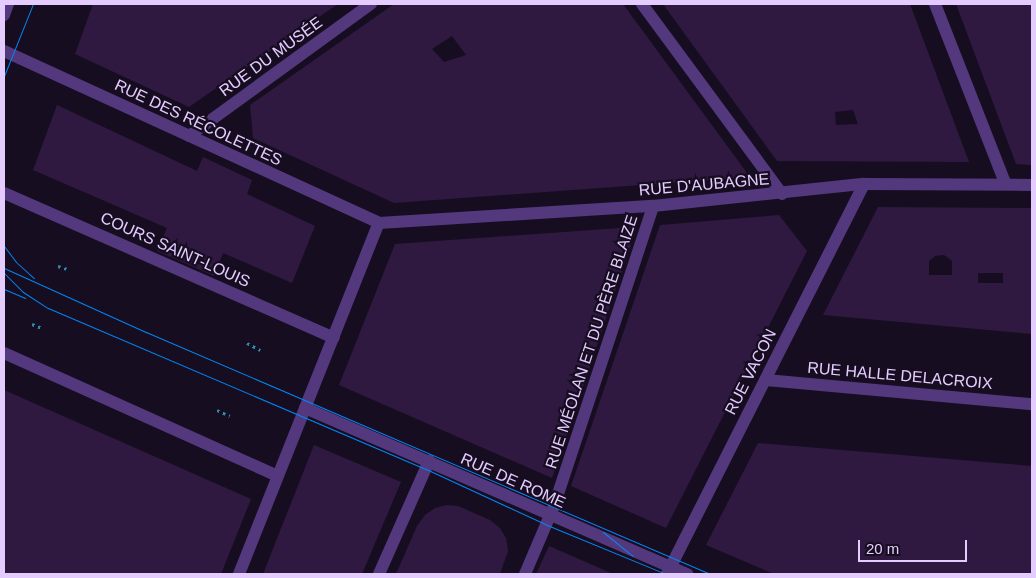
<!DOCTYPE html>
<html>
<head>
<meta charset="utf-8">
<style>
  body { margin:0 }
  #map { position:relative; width:1036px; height:578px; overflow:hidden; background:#170d20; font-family:Arial,sans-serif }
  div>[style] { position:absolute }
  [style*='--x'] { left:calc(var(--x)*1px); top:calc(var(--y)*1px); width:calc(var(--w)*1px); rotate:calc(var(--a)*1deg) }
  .building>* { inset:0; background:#2f1940 }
  .path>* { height:3px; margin-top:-1.5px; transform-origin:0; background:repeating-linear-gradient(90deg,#2e8ab0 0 2.5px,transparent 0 6.5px) }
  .minor>* { height:12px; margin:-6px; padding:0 6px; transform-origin:6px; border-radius:6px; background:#54387e }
  .tram>* { height:1px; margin:-0.5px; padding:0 0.5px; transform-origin:0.5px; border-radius:0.5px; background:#0286f5 }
  span { translate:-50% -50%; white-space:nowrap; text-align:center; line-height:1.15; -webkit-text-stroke:4.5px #170d20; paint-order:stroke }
  .street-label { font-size:16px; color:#e4ccff }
  .frame { position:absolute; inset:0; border:5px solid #e4ccff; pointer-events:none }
  .scale { position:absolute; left:858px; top:540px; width:109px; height:22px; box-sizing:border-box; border:2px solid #e4ccff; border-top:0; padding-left:6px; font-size:15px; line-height:18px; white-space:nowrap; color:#e4ccff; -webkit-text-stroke:4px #170d20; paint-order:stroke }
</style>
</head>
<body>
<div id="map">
  <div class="building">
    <div style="clip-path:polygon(93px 4px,338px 4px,189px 107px,75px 54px)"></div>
    <div style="clip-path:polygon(evenodd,394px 4px,623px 4px,750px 177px,394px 203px,253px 138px,250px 105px,394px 4px,452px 36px,466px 55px,444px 62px,432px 49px,452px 36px)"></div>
    <div style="clip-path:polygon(evenodd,663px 4px,910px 4px,969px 162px,777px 161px,663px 4px,853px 110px,858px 124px,836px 125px,835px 112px,853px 110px)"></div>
    <div style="clip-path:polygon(956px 4px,1032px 4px,1032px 165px,1016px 164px)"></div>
    <div style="clip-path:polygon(57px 105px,197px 171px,203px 157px,252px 180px,247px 194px,315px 226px,292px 283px,223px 253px,214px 276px,157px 251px,167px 228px,33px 170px)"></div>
    <div style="clip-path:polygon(evenodd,878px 207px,1032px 208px,1032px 334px,823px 315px,878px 207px,944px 255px,952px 261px,952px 275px,929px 275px,929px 261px,935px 256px,944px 255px,878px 207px,978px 273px,1003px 273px,1003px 283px,978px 283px,978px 273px)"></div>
    <div style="clip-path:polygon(779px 215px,807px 251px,666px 528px,571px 486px,660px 225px)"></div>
    <div style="clip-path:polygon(634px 227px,636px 230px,552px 478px,339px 385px,395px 244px)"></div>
    <div style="clip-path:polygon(4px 390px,251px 499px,221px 574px,4px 574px)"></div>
    <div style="clip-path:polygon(758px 443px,1032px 466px,1032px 574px,774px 574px,706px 545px)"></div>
    <div style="clip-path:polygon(314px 445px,401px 482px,362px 574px,263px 574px)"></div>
    <div style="clip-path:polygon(446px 505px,458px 506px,490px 520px,500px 528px,506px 538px,508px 551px,500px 574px,396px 574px,417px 526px,425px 515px,435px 508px)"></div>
    <div style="clip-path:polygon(549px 546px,595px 566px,613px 574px,536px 574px)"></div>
  </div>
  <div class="path">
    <div style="--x:58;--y:266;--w:9;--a:18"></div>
    <div style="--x:32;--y:324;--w:9;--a:21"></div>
    <div style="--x:247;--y:343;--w:15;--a:28"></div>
    <div style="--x:217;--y:410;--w:14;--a:25"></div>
  </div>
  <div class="minor">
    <div style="--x:642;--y:4;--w:236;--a:53.6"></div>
    <div style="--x:935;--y:4;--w:192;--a:68.6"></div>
    <div style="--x:4;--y:15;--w:12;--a:-70"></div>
    <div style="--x:4;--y:51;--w:413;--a:24.6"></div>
    <div style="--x:379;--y:223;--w:275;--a:-3.6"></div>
    <div style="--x:653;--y:206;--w:212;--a:-6"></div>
    <div style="--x:864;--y:184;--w:168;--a:0.3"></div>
    <div style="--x:189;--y:136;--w:225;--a:-36"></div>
    <div style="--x:4;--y:193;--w:360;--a:23.7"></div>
    <div style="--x:4;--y:353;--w:300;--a:24.2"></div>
    <div style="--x:766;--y:380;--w:267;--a:5.2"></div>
    <div style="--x:305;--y:408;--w:417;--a:23.5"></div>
    <div style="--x:239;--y:574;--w:378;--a:-68.3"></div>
    <div style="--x:379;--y:574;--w:124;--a:-66.1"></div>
    <div style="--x:525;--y:574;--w:74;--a:-66.9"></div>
    <div style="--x:554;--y:506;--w:316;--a:-71.7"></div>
    <div style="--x:667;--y:574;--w:437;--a:-63.2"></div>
  </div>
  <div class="tram">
    <div style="--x:4;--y:76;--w:78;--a:-68.1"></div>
    <div style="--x:4;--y:246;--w:20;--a:53"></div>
    <div style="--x:16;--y:262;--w:24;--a:42"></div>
    <div style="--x:4;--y:268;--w:156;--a:24.3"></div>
    <div style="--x:146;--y:332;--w:614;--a:23.22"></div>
    <div style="--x:4;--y:273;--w:27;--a:45"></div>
    <div style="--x:23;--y:292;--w:30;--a:33"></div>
    <div style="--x:48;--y:308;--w:411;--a:23.1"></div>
    <div style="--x:426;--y:469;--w:133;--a:24.8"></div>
    <div style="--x:547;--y:525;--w:129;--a:22.4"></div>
    <div style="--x:4;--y:289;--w:23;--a:23"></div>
    <div style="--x:603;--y:532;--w:38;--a:39"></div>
  </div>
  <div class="street-label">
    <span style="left:271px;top:57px;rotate:-36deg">RUE DU MUSÉE</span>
    <span style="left:198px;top:123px;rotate:25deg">RUE DES RÉCOLETTES</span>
    <span style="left:704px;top:185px;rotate:-5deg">RUE D'AUBAGNE</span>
    <span style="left:175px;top:250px;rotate:24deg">COURS SAINT-LOUIS</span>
    <span style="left:592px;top:342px;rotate:-72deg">RUE MÉOLAN ET DU PÈRE BLAIZE</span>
    <span style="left:751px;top:372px;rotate:-63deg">RUE VACON</span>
    <span style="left:900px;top:376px;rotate:5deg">RUE HALLE DELACROIX</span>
    <span style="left:513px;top:481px;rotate:24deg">RUE DE ROME</span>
  </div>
  <div class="frame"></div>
  <div class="scale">20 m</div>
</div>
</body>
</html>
